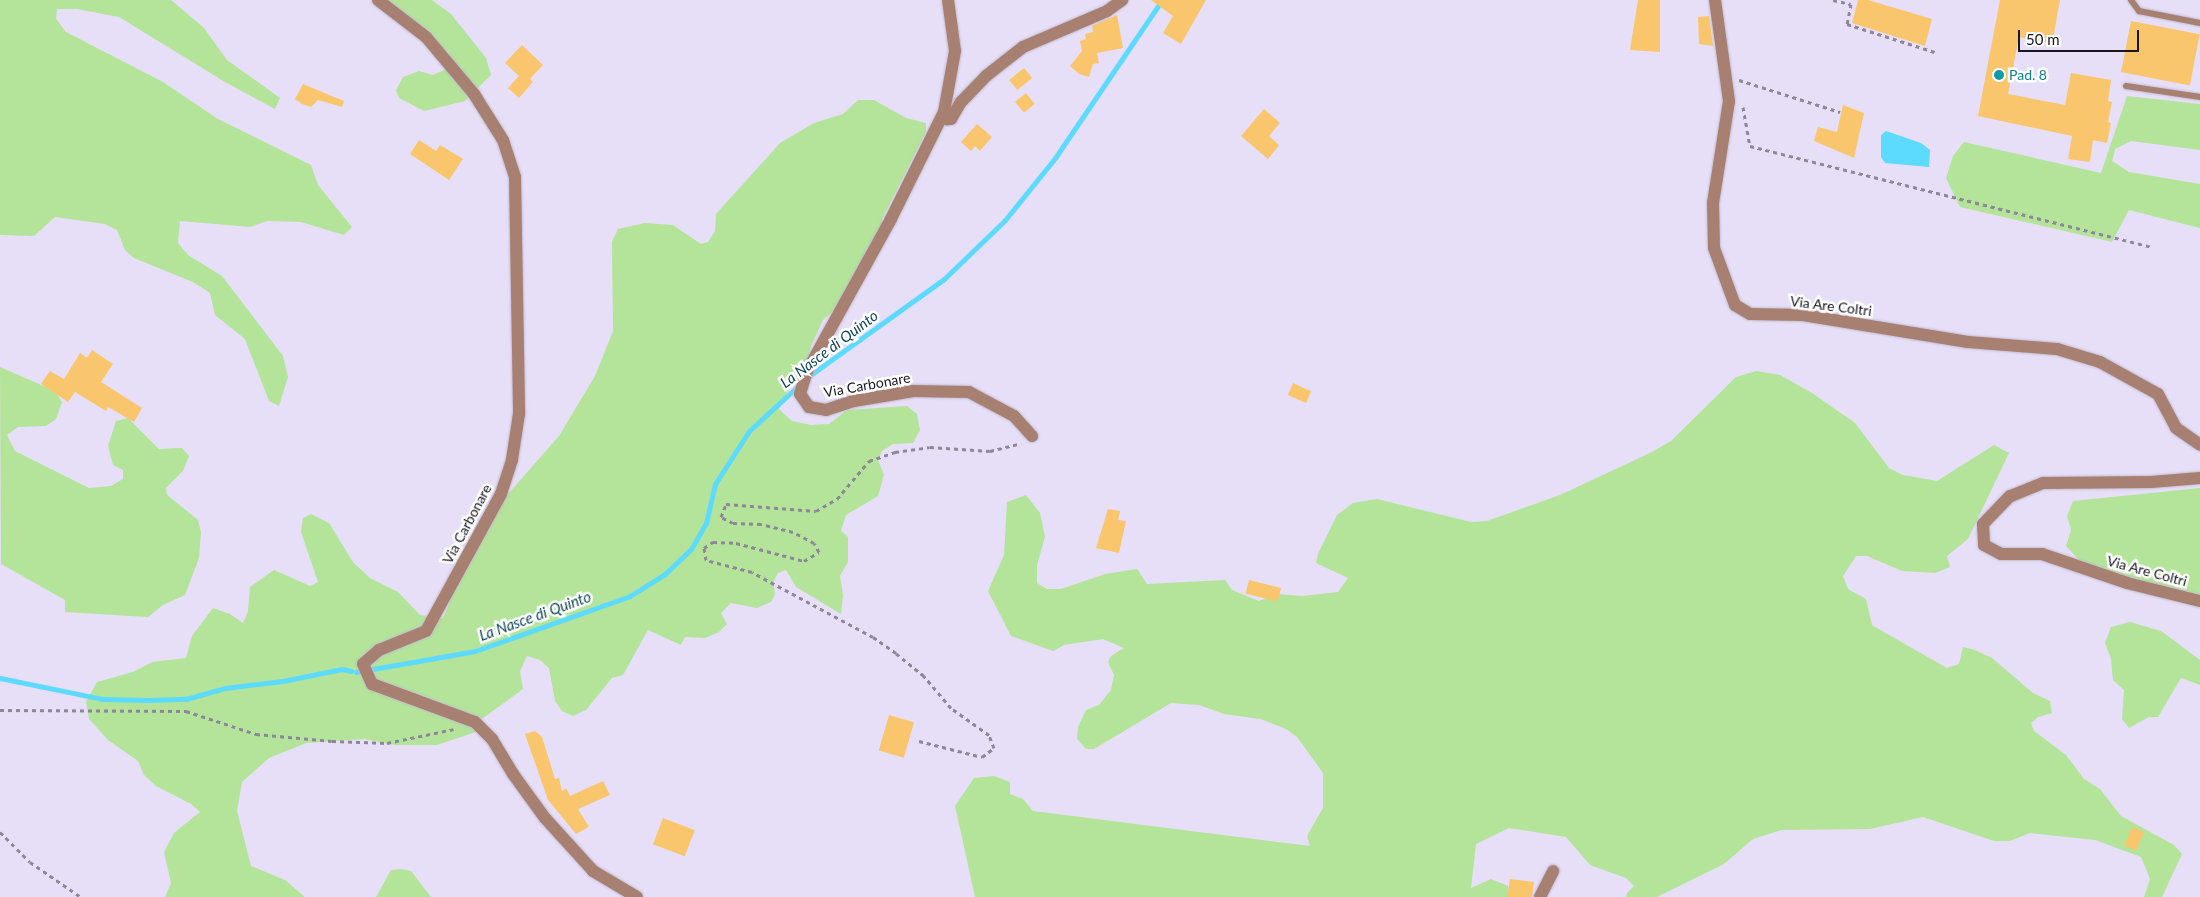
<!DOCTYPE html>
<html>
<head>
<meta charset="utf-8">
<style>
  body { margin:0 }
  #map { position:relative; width:2200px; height:897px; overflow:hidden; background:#e6dff7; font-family:Lato,sans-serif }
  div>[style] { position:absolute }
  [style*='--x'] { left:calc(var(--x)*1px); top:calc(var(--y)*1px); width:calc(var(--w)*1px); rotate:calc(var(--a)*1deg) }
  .green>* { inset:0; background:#b3e49a }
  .water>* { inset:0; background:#5ddaff }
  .stream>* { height:5px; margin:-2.5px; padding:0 2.5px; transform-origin:2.5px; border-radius:2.5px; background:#5ddaff }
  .building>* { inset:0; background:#f9c66e; transform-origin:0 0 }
  .path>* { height:3px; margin-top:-1.5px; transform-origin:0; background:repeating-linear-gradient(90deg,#8d8798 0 4px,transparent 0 8px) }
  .roads { filter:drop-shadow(0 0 1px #c1bbd0) drop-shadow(0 0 1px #c1bbd0) }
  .lane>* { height:6px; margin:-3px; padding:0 3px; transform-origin:3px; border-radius:3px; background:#a88072 }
  .street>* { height:12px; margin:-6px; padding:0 6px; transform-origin:6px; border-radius:6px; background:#a88072 }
  .dots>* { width:14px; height:14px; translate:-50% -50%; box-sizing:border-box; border:2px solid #fff; border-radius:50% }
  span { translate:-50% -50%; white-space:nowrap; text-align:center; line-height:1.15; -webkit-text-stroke:5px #fff; paint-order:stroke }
  .culture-label { font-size:14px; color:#0d838f }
  .left { translate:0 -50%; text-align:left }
  .street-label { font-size:14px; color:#19161e }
  .water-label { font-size:15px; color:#0e4655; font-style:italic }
  .scale { position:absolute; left:2018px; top:30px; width:121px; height:22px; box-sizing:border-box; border:2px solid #19161e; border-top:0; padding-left:6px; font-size:15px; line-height:18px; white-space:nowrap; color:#19161e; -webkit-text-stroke:4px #fff; paint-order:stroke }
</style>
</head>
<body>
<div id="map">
  <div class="green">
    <div style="clip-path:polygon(0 0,171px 0,204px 28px,227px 60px,280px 98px,275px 109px,225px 82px,119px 17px,77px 9px,57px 9px,56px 19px,66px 32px,163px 82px,218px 119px,311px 165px,318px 185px,352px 227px,344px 235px,301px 222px,267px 221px,250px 227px,180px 221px,178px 243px,188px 255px,222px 276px,283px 356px,288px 377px,279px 406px,269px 401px,245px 339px,215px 315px,210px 293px,193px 282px,134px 258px,125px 250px,117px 230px,105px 224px,55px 217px,34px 236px,0 235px)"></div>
    <div style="clip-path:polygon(384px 0,432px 0,451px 14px,486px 58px,491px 75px,465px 101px,424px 111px,399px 98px,396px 90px,403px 77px,419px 71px,433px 75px,444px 70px,449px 53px)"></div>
    <div style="clip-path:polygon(2127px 96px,2200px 104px,2200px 150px,2131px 141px,2115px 149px,2112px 161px,2129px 172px,2200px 184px,2200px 228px,2129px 210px,2112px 242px,1960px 207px,1946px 178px,1953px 156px,1964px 142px,2101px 173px)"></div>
    <div style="clip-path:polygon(858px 100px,874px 100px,906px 118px,926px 123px,926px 132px,882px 219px,882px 228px,842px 303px,823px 320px,811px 346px,806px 367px,792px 383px,779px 409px,792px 421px,811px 425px,829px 424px,847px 410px,907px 406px,917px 414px,920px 430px,913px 443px,893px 444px,882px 451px,878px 460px,884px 475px,878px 496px,846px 515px,841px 531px,848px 537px,848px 562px,840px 576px,843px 595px,841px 614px,796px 587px,786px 570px,778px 573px,773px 583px,775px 594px,771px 602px,757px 608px,731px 603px,721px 613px,727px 624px,719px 632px,705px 638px,685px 637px,681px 645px,648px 630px,623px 675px,612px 678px,586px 710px,573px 716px,562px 711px,555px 701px,549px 668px,540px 660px,527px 656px,520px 671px,523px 689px,482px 719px,476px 732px,437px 745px,395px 745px,364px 739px,306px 743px,269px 758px,242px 782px,237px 811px,251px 866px,285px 880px,305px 897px,165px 897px,171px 883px,164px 852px,174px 833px,200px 812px,191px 804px,156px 786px,144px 775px,138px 761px,108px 740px,89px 719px,86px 702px,97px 682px,133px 672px,152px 662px,186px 658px,192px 636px,213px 608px,230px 614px,243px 623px,248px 611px,250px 587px,274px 570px,310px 586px,318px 582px,301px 532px,303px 518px,311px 514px,329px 523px,353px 562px,370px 578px,398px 592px,420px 615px,443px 618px,469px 556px,488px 524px,508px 494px,559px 436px,595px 376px,613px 331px,612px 242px,618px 229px,645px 223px,673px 225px,701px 244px,708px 242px,715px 231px,716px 214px,780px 143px,814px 123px,843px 114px)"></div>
    <div style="clip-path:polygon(0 367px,55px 391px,62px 402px,56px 419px,46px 426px,18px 427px,7px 435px,15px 451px,89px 488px,111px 486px,123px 479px,123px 470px,113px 465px,108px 446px,116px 421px,128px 418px,159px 449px,182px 448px,189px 456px,183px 471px,166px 488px,167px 495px,198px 520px,201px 532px,199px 558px,185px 595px,163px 605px,148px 617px,65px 612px,65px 600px,1px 564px)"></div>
    <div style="clip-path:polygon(1756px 371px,1780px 375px,1812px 393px,1855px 423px,1889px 468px,1903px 475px,1937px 481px,1994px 445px,2009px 453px,1968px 539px,1947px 556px,1950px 567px,1935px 573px,1902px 571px,1867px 556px,1856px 556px,1843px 576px,1848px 589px,1866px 599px,1872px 625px,1889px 635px,1947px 668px,1959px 664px,1963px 647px,1975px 650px,1992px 658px,2033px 693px,2050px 701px,2052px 713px,2038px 717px,2031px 723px,2034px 731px,2066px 755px,2084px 779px,2100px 789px,2121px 816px,2174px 845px,2182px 854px,2162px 897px,2144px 897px,2150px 879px,2141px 857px,2095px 840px,2030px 833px,2010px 841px,1994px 841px,1923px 817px,1870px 829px,1782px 830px,1753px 839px,1724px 864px,1657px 897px,1626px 897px,1627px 893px,1634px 886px,1626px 878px,1590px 865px,1566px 837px,1509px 828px,1476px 844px,1471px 888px,1491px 879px,1508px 886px,1508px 897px,975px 897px,955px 806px,974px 778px,994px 776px,1010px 782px,1010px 794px,1023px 799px,1033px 811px,1310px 846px,1307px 836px,1323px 808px,1323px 773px,1297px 737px,1286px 729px,1260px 719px,1224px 714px,1199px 705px,1171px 703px,1094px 749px,1086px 749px,1077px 739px,1078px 727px,1086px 710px,1099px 705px,1111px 690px,1114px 675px,1108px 662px,1111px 656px,1124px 648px,1103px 639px,1064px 645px,1053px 651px,1011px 636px,988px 591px,1004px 555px,1007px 502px,1026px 495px,1040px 513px,1045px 537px,1037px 565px,1037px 583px,1047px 589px,1061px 589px,1105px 574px,1137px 569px,1147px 584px,1225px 580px,1232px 590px,1259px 601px,1277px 594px,1302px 596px,1338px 592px,1348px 578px,1316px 563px,1318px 554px,1337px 515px,1353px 503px,1377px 499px,1471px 522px,1487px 521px,1560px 495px,1650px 453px,1671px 441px,1736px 377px)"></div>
    <div style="clip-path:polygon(2200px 488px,2200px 597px,2181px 589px,2141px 590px,2079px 560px,2066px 546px,2071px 530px,2067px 516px,2073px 501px)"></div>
    <div style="clip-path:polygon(2130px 622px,2161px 631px,2200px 660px,2200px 685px,2181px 678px,2158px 717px,2149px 717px,2129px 728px,2122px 719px,2124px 690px,2113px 680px,2111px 659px,2105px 643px,2111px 627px)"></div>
    <div style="clip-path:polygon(401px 869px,411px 871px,431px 897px,376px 897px,391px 870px)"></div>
  </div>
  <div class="water">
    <div style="clip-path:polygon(1886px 131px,1921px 143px,1930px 150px,1929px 167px,1885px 163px,1881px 157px,1881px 135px)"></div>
  </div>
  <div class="stream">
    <div style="--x:809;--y:376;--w:166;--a:-35.7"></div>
    <div style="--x:944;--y:279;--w:85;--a:-44"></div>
    <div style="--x:1005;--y:220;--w:80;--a:-51.1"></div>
    <div style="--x:1055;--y:158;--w:191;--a:-55.9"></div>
    <div style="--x:356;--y:672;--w:121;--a:-10"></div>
    <div style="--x:475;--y:651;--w:164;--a:-19.5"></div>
    <div style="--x:630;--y:596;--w:41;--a:-32.2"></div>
    <div style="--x:665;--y:574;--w:36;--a:-44"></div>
    <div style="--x:691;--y:549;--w:30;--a:-60"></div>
    <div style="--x:706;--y:523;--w:40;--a:-77"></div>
    <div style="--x:715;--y:484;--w:63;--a:-57.3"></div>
    <div style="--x:749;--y:431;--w:68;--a:-42.6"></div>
    <div style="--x:0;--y:678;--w:104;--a:11.6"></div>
    <div style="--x:102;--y:699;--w:46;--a:1.2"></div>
    <div style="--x:148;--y:700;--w:38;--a:-2"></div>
    <div style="--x:186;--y:699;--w:41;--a:-15.8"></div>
    <div style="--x:225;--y:688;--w:58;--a:-6.9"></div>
    <div style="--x:283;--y:681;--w:60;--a:-11.5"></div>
    <div style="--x:342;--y:669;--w:9;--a:13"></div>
  </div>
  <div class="building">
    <div style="clip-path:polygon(1151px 0,1206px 0,1181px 44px,1163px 33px,1173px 16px)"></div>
    <div style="clip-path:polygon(1638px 0,1660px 0,1660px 52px,1630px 50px)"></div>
    <div style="clip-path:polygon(1858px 0,1868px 0,1932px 19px,1925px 46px,1852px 23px)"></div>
    <div style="clip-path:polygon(2000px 0,2060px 0,2052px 44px,2019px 37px,2008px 94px,2065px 105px,2071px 73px,2111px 80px,2108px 101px,2112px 102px,2108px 122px,2111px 123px,2107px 143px,2093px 140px,2090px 162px,2068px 159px,2072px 136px,1978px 116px)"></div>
    <div style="clip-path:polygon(1117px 15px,1123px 48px,1097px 53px,1099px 63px,1093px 64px,1089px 77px,1079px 74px,1070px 66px,1082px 51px,1080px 41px,1086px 39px,1085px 34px,1093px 32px,1092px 26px)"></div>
    <div style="clip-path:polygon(1709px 16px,1713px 46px,1699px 44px,1698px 17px)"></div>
    <div style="left:2131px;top:21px;width:70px;height:52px;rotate:11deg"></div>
    <div style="clip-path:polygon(522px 45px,543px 65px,530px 79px,533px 82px,519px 98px,508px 88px,519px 76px,505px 63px)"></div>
    <div style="left:1024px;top:68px;width:13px;height:19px;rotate:51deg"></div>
    <div style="clip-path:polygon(303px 84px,344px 101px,342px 107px,318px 100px,311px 107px,302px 104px,295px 99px)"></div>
    <div style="left:1026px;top:93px;width:14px;height:14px;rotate:51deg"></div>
    <div style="clip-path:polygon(1843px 105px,1864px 113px,1854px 158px,1814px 141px,1818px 127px,1837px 132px)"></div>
    <div style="clip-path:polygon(1264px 109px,1280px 123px,1269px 136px,1279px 145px,1268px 159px,1241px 136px)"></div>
    <div style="clip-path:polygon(977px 124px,992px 137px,980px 151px,975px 146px,971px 151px,961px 142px)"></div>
    <div style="clip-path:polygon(419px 140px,436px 151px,440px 145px,463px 159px,449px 180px,410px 154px)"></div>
    <div style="clip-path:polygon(92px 350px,113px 364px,101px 382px,142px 408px,134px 422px,108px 407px,106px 411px,75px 392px,68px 402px,41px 384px,50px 371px,64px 379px,80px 353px,87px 358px)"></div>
    <div style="left:1293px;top:383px;width:20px;height:13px;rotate:24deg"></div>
    <div style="clip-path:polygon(1108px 509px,1120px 511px,1118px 520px,1126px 521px,1119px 553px,1096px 548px)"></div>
    <div style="left:1249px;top:580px;width:33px;height:14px;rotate:14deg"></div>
    <div style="left:889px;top:715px;width:26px;height:37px;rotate:16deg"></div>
    <div style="clip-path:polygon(535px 731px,542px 737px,555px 779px,559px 778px,562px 791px,566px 788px,570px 796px,603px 781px,610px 795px,578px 809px,589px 827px,576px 834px,548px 800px,525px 734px)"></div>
    <div style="left:663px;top:818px;width:34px;height:28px;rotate:21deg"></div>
    <div style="left:2132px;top:827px;width:13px;height:20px;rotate:23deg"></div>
    <div style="clip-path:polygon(1510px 879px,1534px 882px,1532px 897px,1507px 897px)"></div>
  </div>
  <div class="path">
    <div style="--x:1833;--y:0;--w:18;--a:13"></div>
    <div style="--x:1851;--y:4;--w:20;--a:101"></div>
    <div style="--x:1847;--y:24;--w:92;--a:17.7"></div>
    <div style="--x:1739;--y:80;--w:106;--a:17.6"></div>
    <div style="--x:1743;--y:107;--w:40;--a:80"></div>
    <div style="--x:1750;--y:146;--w:415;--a:14.1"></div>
    <div style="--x:0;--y:710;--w:186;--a:0.3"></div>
    <div style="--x:186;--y:711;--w:74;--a:18.2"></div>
    <div style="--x:256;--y:734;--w:76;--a:5.3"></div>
    <div style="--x:332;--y:741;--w:55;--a:2.1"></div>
    <div style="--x:387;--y:743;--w:68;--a:-11.8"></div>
    <div style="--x:919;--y:741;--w:65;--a:14.3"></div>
    <div style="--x:982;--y:757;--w:15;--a:-37"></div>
    <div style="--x:994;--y:748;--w:14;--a:-111"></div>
    <div style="--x:989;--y:735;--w:47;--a:-144.6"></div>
    <div style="--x:951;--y:708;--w:42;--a:-130.2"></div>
    <div style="--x:924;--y:676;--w:36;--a:-141"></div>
    <div style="--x:896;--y:653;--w:28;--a:-145"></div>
    <div style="--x:873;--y:637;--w:137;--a:-151.8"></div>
    <div style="--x:752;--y:572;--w:48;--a:-165.4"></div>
    <div style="--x:706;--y:560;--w:12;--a:-99"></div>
    <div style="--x:704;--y:548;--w:11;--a:-34"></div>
    <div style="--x:713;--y:542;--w:23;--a:2"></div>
    <div style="--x:736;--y:543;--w:70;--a:14.8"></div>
    <div style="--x:804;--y:561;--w:17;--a:-31"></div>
    <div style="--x:819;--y:552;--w:10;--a:-119"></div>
    <div style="--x:814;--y:543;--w:24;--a:-152"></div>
    <div style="--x:793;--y:532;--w:33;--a:-166"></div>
    <div style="--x:761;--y:524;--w:28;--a:-178"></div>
    <div style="--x:733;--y:523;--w:13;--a:-153"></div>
    <div style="--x:721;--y:517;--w:14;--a:-69"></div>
    <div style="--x:726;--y:504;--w:90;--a:4.4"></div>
    <div style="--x:816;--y:511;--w:24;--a:-30"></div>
    <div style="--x:837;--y:499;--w:50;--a:-49.9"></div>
    <div style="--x:869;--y:461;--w:28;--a:-19"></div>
    <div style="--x:895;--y:452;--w:35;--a:-8"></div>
    <div style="--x:930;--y:447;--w:60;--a:3.8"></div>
    <div style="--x:990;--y:451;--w:32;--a:-14"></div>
    <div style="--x:0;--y:832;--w:42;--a:45"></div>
    <div style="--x:30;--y:862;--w:62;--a:34.5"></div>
  </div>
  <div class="roads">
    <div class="lane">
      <div style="--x:2131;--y:0;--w:14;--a:54"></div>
      <div style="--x:2139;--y:11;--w:62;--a:11.1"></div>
      <div style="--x:2126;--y:86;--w:75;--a:8.5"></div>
    </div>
    <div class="street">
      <div style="--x:378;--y:0;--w:61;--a:37.6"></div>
      <div style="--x:426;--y:37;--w:75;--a:49.9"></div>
      <div style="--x:474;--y:94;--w:54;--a:57.8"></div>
      <div style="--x:503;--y:140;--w:39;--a:72"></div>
      <div style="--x:515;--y:177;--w:237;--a:89"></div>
      <div style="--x:519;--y:414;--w:47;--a:98.7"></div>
      <div style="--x:512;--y:460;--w:36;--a:108"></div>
      <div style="--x:501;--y:494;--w:156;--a:118.7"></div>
      <div style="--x:426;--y:631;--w:51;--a:158"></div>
      <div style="--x:379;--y:650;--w:21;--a:139"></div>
      <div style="--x:363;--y:664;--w:22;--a:66"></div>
      <div style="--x:372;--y:684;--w:110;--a:20.3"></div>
      <div style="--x:475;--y:722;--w:24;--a:45"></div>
      <div style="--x:492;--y:739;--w:41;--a:59"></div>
      <div style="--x:513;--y:774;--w:54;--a:54"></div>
      <div style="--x:545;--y:818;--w:72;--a:47.8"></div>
      <div style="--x:593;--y:871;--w:51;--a:30.6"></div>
      <div style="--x:948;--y:0;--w:51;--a:82.2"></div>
      <div style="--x:955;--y:51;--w:62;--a:100.2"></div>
      <div style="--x:944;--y:112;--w:119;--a:116.4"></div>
      <div style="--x:891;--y:219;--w:174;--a:118.9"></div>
      <div style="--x:807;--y:371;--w:24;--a:107"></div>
      <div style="--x:800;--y:394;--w:16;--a:55"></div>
      <div style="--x:809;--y:407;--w:17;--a:10"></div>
      <div style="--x:826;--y:410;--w:29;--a:-18"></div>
      <div style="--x:854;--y:401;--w:60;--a:-9.6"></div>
      <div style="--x:913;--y:391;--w:56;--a:1"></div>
      <div style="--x:969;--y:392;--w:51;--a:28.1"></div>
      <div style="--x:1014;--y:416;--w:27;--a:48"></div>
      <div style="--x:1715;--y:0;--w:102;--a:82.1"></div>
      <div style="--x:1729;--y:101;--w:103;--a:98.9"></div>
      <div style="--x:1713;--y:203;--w:45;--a:88.7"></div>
      <div style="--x:1714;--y:248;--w:61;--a:69.8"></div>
      <div style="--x:1735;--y:305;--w:17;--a:31"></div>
      <div style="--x:1750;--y:314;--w:53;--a:1.1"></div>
      <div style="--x:1803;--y:315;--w:167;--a:9.3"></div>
      <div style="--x:1968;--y:342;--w:89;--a:4.5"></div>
      <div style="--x:2057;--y:349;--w:45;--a:16.8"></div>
      <div style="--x:2100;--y:362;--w:66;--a:28.9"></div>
      <div style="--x:2158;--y:394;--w:38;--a:62"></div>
      <div style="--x:2176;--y:428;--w:29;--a:35"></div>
      <div style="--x:944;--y:112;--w:8;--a:67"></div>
      <div style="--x:947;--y:119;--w:4;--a:0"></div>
      <div style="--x:951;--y:119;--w:20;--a:-60"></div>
      <div style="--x:961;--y:102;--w:36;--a:-46"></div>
      <div style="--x:986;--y:76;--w:47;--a:-38.1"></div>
      <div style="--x:1023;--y:47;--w:91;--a:-23.2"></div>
      <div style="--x:1107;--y:11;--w:19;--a:-36"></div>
      <div style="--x:2200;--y:478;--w:49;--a:175.3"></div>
      <div style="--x:2151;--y:482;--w:108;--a:179.5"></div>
      <div style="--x:2043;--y:483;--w:35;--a:158"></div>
      <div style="--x:2010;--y:496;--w:39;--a:134"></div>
      <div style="--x:1983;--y:524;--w:21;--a:87"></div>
      <div style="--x:1984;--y:545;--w:19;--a:28"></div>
      <div style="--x:2001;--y:554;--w:41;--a:0"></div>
      <div style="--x:2042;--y:554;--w:90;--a:18.8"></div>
      <div style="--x:2127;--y:583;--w:75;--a:13.9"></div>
      <div style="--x:1540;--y:897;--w:29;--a:-63"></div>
    </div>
  </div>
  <div class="dots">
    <div style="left:1999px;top:75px;background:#0f9aa8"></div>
  </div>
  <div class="culture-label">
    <span class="left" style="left:2009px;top:75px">Pad. 8</span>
  </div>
  <div class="street-label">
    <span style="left:1831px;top:306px;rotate:7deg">Via Are Coltri</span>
    <span style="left:867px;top:385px;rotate:-10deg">Via Carbonare</span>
    <span style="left:467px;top:524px;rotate:-62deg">Via Carbonare</span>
    <span style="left:2147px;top:571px;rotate:15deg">Via Are Coltri</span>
  </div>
  <div class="water-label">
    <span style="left:829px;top:349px;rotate:-37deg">La Nasce di Quinto</span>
    <span style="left:535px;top:616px;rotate:-20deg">La Nasce di Quinto</span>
  </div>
  <div class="scale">50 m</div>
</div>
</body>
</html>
